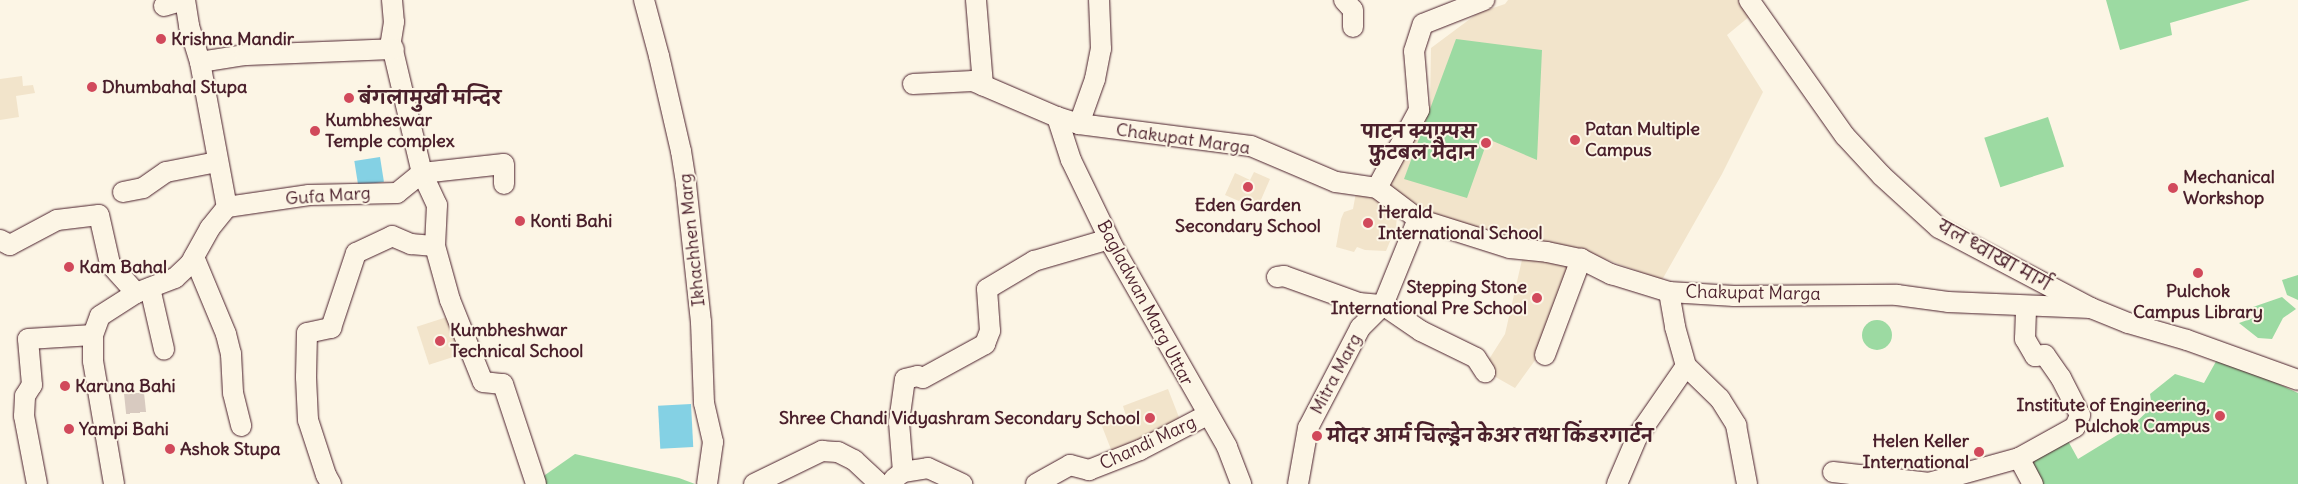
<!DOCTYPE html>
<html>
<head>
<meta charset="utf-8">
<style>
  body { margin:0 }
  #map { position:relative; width:2298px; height:484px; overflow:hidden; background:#fcf5e5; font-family:Delius,"Playpen Sans Deva",sans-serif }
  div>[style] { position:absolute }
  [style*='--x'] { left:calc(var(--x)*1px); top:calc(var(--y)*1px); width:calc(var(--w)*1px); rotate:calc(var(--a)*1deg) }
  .built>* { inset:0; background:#f2e4cb; transform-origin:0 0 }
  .green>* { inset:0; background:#9cdaa2; transform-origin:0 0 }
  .round { border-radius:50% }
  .water>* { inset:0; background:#84d1e4; transform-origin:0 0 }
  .minor-tunnel>* { height:20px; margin-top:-10px; transform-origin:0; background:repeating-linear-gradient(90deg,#d8cac0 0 20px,transparent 0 30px) }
  .roads { filter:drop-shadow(0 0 1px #4a1f2b) drop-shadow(0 0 1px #4a1f2b) }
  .minor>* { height:20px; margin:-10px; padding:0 10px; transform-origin:10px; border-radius:10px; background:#fcf5e5 }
  .dots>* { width:14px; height:14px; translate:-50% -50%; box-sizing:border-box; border:2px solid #fcf5e5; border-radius:50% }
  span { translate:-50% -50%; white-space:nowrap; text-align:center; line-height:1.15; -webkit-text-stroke:4px #fcf5e5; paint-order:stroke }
  .poi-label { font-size:18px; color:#4a1f2b; font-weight:700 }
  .left { translate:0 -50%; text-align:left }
  .right { translate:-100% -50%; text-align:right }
  .street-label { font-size:18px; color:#4a1f2b }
</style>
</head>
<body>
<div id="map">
  <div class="built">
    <div style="clip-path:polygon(1508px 0,1738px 0,1750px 16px,1727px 35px,1763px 92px,1722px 174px,1662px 280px,1583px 251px,1516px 242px,1433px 219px,1387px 185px,1430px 105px,1431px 48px,1478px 13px,1505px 4px)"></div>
    <div style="clip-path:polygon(22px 76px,23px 86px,33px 85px,35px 93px,16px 96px,19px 117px,0 120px,0 79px)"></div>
    <div style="clip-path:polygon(1254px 172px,1270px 179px,1257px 209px,1225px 195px,1235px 173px,1250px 180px)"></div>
    <div style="clip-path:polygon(1357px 187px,1398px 206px,1396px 227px,1386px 251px,1365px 250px,1357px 247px,1354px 252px,1336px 247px,1341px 219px,1344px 212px,1353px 209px)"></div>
    <div style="clip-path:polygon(1524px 251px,1576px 263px,1541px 352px,1515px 388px,1492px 375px,1486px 364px,1505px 334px)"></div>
    <div style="left:450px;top:316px;width:40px;height:35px;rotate:72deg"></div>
    <div style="clip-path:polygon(1168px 389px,1182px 425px,1131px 442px,1112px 452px,1098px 416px,1109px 411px,1113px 421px,1126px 416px,1123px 406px)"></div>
  </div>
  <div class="green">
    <div style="clip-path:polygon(2106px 0,2250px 0,2170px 23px,2172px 35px,2120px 50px)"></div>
    <div style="clip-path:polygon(1456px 39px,1542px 50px,1537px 160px,1488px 139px,1467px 198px,1404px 179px)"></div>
    <div style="left:2048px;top:117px;width:52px;height:67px;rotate:72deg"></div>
    <div style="clip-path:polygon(2298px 275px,2298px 300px,2287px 295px,2282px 280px)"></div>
    <div style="clip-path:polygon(2282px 297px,2296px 309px,2283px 318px,2272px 339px,2258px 338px,2239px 323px,2256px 317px,2253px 307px)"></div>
    <div class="round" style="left:1862px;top:320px;width:30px;height:30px"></div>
    <div style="clip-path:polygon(2219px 356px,2298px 393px,2298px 484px,2034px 484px,2023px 464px,2067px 439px,2078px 459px,2132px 426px,2152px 407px,2150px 394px,2175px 374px,2204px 383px)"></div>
    <div style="clip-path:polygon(575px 454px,679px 478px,695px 484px,546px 484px,543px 478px,545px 475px)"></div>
  </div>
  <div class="water">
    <div style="left:380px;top:157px;width:25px;height:26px;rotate:81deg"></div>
    <div style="left:691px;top:404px;width:43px;height:33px;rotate:87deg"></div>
  </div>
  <div class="minor-tunnel">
    <div style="--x:134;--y:393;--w:30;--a:84"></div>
  </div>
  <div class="roads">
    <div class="minor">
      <div style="--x:185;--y:0;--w:26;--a:81"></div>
      <div style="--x:189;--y:26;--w:38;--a:73"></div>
      <div style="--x:200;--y:62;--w:147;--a:79.5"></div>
      <div style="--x:392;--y:0;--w:22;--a:85"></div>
      <div style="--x:394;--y:22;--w:20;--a:99"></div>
      <div style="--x:391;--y:42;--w:135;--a:76.7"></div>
      <div style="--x:422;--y:173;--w:35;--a:65"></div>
      <div style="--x:437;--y:205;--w:41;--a:92.8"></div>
      <div style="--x:435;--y:246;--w:56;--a:74.5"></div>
      <div style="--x:450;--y:300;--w:88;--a:68.1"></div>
      <div style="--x:483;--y:382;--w:20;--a:6"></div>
      <div style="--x:503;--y:384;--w:105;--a:71.7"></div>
      <div style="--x:644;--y:0;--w:58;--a:75"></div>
      <div style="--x:659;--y:56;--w:98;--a:77"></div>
      <div style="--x:681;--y:151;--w:33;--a:81"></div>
      <div style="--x:686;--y:184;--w:139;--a:83.8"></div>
      <div style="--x:701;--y:322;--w:81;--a:87.9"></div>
      <div style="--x:704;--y:403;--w:40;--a:77"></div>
      <div style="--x:713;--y:442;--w:42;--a:98.1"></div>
      <div style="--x:976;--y:0;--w:86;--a:85.3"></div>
      <div style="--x:1344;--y:0;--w:13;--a:48"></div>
      <div style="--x:1353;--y:10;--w:17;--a:90"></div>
      <div style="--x:1749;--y:0;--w:166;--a:54.8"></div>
      <div style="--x:1845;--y:136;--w:54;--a:47.2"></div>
      <div style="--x:1882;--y:176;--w:77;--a:42.4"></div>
      <div style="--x:1939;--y:228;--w:172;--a:27.8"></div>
      <div style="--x:2091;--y:308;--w:40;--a:22"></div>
      <div style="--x:2128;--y:323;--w:61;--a:16.1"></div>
      <div style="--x:2187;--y:340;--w:118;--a:19.8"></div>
      <div style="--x:164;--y:6;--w:21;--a:-17"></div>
      <div style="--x:200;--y:62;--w:46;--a:-8.8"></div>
      <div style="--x:245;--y:55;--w:149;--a:-2.3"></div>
      <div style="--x:913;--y:84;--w:60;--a:-2.9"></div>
      <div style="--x:973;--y:81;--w:91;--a:23.2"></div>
      <div style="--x:1057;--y:117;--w:23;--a:18"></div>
      <div style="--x:1079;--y:124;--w:173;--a:7.3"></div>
      <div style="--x:1251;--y:146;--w:92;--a:23"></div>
      <div style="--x:1336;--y:182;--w:41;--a:8.3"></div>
      <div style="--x:1377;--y:188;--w:51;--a:37.1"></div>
      <div style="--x:1418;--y:219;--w:96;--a:17.5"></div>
      <div style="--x:1510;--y:248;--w:37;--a:6"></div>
      <div style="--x:1547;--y:252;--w:35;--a:12"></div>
      <div style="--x:1581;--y:259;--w:34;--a:27"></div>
      <div style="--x:1611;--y:274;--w:61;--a:17.2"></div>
      <div style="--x:1669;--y:292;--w:65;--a:3.5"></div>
      <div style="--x:1734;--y:296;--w:163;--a:-0.4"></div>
      <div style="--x:1897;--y:295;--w:51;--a:7.8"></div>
      <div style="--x:1948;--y:302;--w:143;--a:2.4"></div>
      <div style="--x:1057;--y:117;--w:45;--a:72"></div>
      <div style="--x:1071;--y:160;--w:94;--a:64.2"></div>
      <div style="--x:1112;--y:245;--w:232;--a:60.3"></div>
      <div style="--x:1227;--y:447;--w:40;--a:69"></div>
      <div style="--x:1079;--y:124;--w:48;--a:-70.4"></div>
      <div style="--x:1095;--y:79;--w:31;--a:-79"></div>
      <div style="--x:1101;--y:49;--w:49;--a:-92.3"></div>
      <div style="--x:422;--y:173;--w:82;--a:-6.3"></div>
      <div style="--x:504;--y:164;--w:20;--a:90"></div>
      <div style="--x:1377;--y:188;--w:89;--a:-61.7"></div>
      <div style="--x:1419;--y:110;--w:59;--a:-94.8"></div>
      <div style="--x:1414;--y:51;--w:28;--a:-72"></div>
      <div style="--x:1423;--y:24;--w:66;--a:-21.5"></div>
      <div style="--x:123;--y:192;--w:20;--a:-11"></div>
      <div style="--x:143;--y:188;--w:28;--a:-35"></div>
      <div style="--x:166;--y:172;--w:52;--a:-11.1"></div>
      <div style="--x:227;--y:207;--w:83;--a:-8.3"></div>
      <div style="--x:309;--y:195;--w:88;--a:-1.3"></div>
      <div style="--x:397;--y:193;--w:32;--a:-39"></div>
      <div style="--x:0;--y:240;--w:11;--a:27"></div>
      <div style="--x:10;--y:245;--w:53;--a:-28"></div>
      <div style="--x:57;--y:220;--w:42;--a:-6.8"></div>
      <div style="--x:99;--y:215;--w:50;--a:77.3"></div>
      <div style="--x:110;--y:264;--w:39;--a:48"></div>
      <div style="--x:194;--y:257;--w:83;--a:67.4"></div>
      <div style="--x:226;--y:334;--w:21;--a:76"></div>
      <div style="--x:231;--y:354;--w:39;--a:87"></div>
      <div style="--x:233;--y:393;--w:34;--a:76"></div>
      <div style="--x:1277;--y:277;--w:7;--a:-8"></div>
      <div style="--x:1284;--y:276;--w:80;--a:19.8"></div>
      <div style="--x:1359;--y:303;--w:24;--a:5"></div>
      <div style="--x:1383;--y:305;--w:46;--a:34.4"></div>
      <div style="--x:1421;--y:331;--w:61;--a:26.1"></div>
      <div style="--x:1476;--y:358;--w:17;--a:57"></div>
      <div style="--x:150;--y:288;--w:63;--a:77.1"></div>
      <div style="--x:1669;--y:292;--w:36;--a:80"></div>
      <div style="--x:1675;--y:327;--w:41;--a:74.2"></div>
      <div style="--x:1686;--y:366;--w:47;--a:44.1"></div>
      <div style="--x:1720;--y:399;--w:31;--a:58"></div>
      <div style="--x:1736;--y:425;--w:60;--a:79.4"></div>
      <div style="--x:1545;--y:355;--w:103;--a:-69.4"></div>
      <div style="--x:2019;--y:458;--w:30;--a:62"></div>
      <div style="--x:903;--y:472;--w:50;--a:-94.6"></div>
      <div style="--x:899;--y:422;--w:43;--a:-82.1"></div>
      <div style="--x:905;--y:379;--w:13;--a:-13"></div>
      <div style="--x:918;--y:376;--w:5;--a:22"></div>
      <div style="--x:923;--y:378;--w:71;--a:-28.7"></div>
      <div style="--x:985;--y:344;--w:14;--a:-69"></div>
      <div style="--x:990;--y:331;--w:42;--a:-94.1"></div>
      <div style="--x:987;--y:289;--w:55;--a:-30.8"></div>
      <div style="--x:1034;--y:261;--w:78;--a:-16.3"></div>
      <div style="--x:1833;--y:472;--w:97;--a:6.5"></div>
      <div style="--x:1929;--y:483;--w:93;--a:-15.5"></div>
      <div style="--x:2019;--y:458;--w:64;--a:-29"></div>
      <div style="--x:2075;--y:427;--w:13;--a:-67"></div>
      <div style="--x:2080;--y:415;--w:42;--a:-117.2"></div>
      <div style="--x:2061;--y:378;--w:28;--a:-125"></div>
      <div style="--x:2045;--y:355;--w:10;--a:174"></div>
      <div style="--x:2035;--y:356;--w:20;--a:-120"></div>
      <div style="--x:2025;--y:339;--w:32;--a:-88"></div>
      <div style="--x:894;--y:479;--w:11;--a:-38"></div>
      <div style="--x:903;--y:472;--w:25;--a:-9"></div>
      <div style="--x:928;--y:468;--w:38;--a:25"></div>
      <div style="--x:37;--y:484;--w:69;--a:-100.8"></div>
      <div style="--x:24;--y:416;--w:20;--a:-87"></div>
      <div style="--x:25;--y:396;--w:13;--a:-58"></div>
      <div style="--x:32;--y:385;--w:46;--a:-95"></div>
      <div style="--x:28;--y:339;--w:65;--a:-3.5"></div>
      <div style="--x:114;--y:484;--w:125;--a:-99.7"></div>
      <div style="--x:93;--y:361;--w:26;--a:-90"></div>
      <div style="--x:93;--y:335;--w:20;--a:-70"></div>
      <div style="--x:100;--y:316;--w:43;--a:-32.6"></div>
      <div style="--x:136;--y:293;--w:42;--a:-21"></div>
      <div style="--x:175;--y:278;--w:21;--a:-43"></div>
      <div style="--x:190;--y:264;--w:41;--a:-60.9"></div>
      <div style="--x:210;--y:228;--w:27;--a:-51"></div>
      <div style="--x:331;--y:484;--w:10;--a:-119"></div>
      <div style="--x:326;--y:475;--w:58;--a:-108.1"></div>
      <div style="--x:308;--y:420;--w:43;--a:-92.7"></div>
      <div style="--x:306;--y:377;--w:44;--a:-88.7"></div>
      <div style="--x:307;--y:333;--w:25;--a:-12"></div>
      <div style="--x:331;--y:328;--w:79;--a:-71.6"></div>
      <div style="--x:356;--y:253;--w:40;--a:-25"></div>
      <div style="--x:392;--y:236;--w:21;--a:23"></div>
      <div style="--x:411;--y:244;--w:24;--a:5"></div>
      <div style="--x:754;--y:484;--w:76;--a:-25.9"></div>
      <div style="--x:822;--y:451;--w:16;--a:4"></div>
      <div style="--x:838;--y:452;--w:18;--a:27"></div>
      <div style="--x:854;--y:460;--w:35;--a:43"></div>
      <div style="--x:1036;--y:484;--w:39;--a:-29"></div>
      <div style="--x:1070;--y:465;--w:20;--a:15"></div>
      <div style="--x:1089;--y:470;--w:55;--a:-21.4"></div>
      <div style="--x:1140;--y:450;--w:76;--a:-27.6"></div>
      <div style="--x:1298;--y:484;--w:57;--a:-79.9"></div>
      <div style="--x:1308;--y:428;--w:113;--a:-62.5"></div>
      <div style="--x:1360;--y:328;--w:33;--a:-45"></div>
      <div style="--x:1383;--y:305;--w:93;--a:-67.9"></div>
      <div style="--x:1617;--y:484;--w:51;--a:-66.9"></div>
      <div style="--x:1637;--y:437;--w:86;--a:-55.4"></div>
    </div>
  </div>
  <div class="dots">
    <div style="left:161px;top:39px;background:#d1495b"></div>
    <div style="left:92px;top:87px;background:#d1495b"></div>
    <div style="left:349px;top:98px;background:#d1495b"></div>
    <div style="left:315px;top:131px;background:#d1495b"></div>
    <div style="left:1575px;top:140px;background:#d1495b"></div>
    <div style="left:1486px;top:143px;background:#d1495b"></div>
    <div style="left:1248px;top:187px;background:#d1495b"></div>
    <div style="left:2173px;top:188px;background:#d1495b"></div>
    <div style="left:520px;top:221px;background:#d1495b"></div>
    <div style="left:1368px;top:223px;background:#d1495b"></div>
    <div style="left:69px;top:267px;background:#d1495b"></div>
    <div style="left:2198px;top:273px;background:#d1495b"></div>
    <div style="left:1537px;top:298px;background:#d1495b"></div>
    <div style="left:440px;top:341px;background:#d1495b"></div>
    <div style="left:65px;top:386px;background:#d1495b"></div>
    <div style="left:2220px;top:416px;background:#d1495b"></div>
    <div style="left:1150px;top:418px;background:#d1495b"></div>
    <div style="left:69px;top:429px;background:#d1495b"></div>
    <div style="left:1317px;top:436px;background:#d1495b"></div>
    <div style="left:170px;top:449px;background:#d1495b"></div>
    <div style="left:1979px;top:452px;background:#d1495b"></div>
  </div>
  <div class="poi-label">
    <span class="left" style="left:171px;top:39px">Krishna Mandir</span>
    <span class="left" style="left:102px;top:87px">Dhumbahal Stupa</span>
    <span class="left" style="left:359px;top:98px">बंगलामुखी मन्दिर</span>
    <span class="left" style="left:325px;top:131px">Kumbheswar<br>Temple complex</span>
    <span class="left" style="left:1585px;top:140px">Patan Multiple<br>Campus</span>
    <span class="right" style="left:1476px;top:143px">पाटन क्याम्पस<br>फुटबल मैदान</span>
    <span class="left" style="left:2183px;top:188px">Mechanical<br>Workshop</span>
    <span style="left:1248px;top:216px">Eden Garden<br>Secondary School</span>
    <span class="left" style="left:1378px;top:223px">Herald<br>International School</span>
    <span class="left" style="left:530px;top:221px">Konti Bahi</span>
    <span class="left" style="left:79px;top:267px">Kam Bahal</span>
    <span class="right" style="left:1527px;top:298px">Stepping Stone<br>International Pre School</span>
    <span style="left:2198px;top:302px">Pulchok<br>Campus Library</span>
    <span class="left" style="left:450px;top:341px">Kumbheshwar<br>Technical School</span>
    <span class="left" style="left:75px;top:386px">Karuna Bahi</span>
    <span class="right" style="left:2210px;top:416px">Institute of Engineering,<br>Pulchok Campus</span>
    <span class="right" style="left:1140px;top:418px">Shree Chandi Vidyashram Secondary School</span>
    <span class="left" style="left:79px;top:429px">Yampi Bahi</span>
    <span class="left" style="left:1327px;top:436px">मोदर आर्म चिल्ड्रेन केअर तथा किंडरगार्टन</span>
    <span class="right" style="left:1969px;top:452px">Helen Keller<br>International</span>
    <span class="left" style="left:180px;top:449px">Ashok Stupa</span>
  </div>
  <div class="street-label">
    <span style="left:1183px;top:139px;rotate:8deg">Chakupat Marga</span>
    <span style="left:328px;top:196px;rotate:-4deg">Gufa Marg</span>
    <span style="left:692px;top:240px;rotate:-96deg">Ikhachhen Marg</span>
    <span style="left:1994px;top:256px;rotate:29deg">यल ध्वाखा मार्ग</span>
    <span style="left:1753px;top:293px;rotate:1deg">Chakupat Marga</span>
    <span style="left:1145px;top:303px;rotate:62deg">Bagladwan Marg Uttar</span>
    <span style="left:1336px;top:374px;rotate:-62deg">Mitra Marg</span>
    <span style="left:1148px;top:443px;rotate:-25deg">Chandi Marg</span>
  </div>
</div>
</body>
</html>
